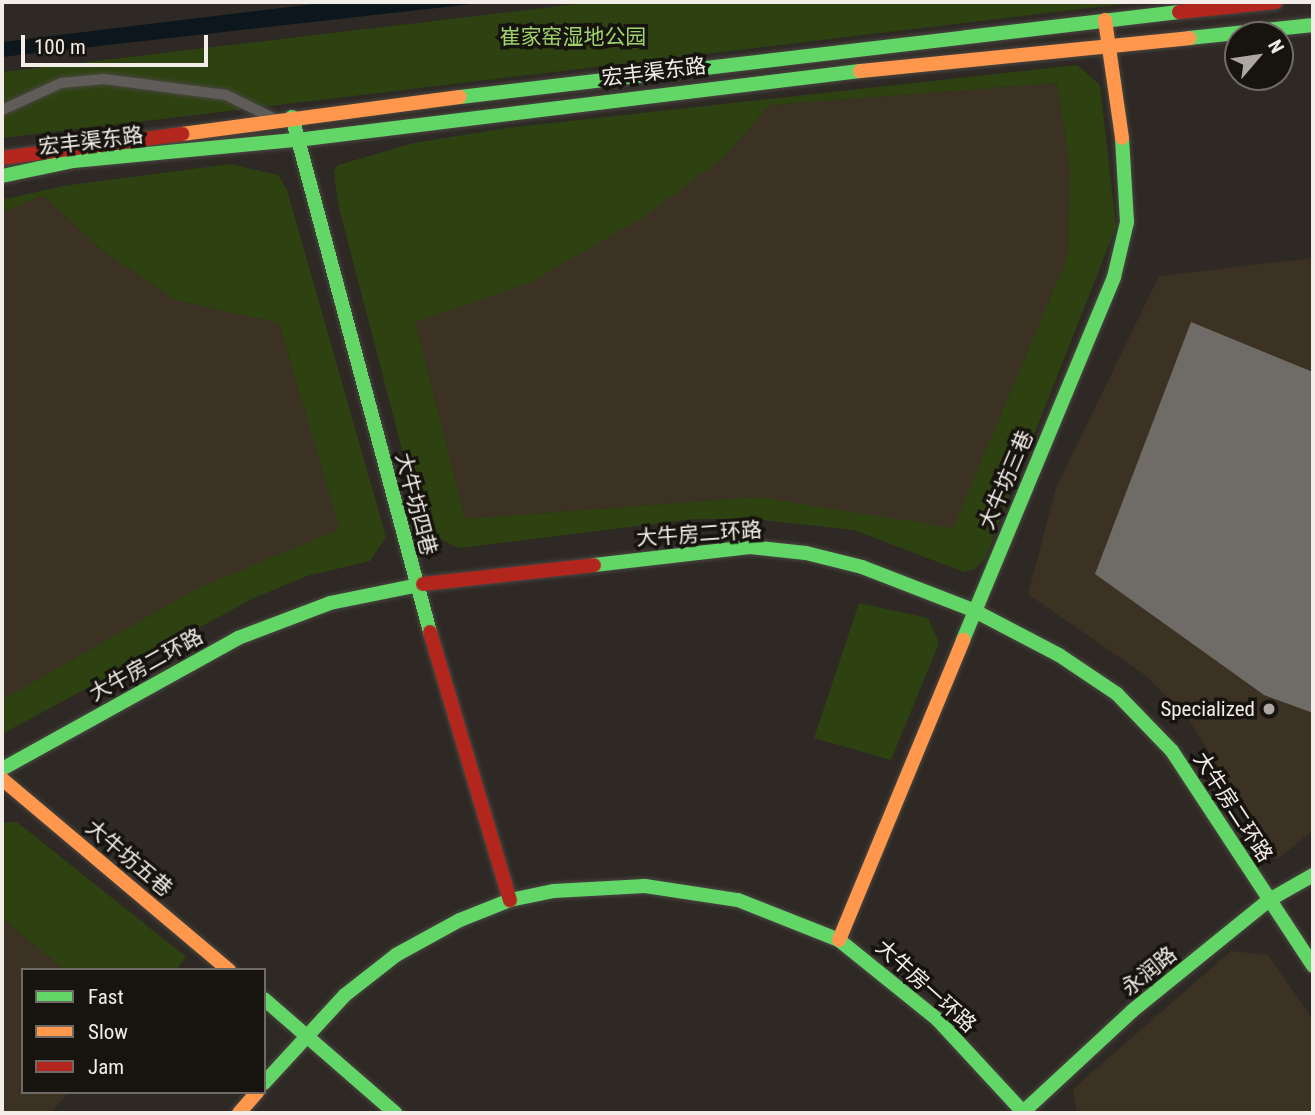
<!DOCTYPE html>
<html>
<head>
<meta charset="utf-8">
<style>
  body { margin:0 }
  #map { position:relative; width:1315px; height:1115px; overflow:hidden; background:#2e2924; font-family:"Roboto Condensed","Noto Sans SC",sans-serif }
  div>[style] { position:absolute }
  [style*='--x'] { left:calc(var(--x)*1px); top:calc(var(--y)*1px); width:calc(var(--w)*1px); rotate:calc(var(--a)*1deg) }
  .built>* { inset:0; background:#3c3223 }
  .green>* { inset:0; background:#2d4210 }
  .water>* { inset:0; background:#0b171d }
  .building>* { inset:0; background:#6f6b66 }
  .roads { filter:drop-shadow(0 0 2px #4a4641) drop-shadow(0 0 2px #4a4641) }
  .street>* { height:10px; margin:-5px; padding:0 5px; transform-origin:5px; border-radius:5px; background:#605c59 }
  .fast>* { height:14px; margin:-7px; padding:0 7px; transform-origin:7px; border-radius:7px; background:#63d668 }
  .slow>* { height:14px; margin:-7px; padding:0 7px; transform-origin:7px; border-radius:7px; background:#ff974d }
  .jam>* { height:14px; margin:-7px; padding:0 7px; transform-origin:7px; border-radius:7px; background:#b3261e }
  .dots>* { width:19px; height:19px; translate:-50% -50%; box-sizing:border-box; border:4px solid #17130f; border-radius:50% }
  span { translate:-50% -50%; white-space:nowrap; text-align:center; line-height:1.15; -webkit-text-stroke:7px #17130f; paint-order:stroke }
  .park-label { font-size:21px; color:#a0d468 }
  .street-label { font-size:21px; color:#f2ede6 }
  .poi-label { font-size:21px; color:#f2ede6 }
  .right { translate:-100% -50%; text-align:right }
  .frame { position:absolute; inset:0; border:4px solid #f2ede6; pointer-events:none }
  .legend { position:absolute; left:21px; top:968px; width:245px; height:126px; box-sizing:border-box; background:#17130f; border:2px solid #6f6a65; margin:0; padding:9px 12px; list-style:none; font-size:21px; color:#f2ede6 }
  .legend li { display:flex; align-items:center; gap:14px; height:35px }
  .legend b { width:35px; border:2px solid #6f6a65 }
  .north { position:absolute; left:1224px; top:21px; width:70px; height:70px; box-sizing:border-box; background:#17130f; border:2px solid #6f6a65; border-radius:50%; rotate:61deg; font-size:19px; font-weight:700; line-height:28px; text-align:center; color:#f2ede6 }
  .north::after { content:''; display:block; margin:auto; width:24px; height:32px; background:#ada8a2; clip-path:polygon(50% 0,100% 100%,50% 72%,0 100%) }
  .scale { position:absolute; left:21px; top:35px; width:187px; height:32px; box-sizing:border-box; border:4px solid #f2ede6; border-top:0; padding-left:9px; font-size:21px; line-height:24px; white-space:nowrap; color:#f2ede6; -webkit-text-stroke:5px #17130f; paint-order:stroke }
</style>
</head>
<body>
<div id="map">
  <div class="built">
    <div style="clip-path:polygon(1057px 83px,1070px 170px,1068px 256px,953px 529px,758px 497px,465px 519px,415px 322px,529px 283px,724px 157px,770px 105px)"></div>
    <div style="clip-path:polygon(43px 195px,103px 251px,175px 300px,279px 323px,341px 529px,196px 589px,2px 700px,2px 213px)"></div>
    <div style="clip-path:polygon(1313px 258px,1313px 830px,1277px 860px,1187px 717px,1145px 675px,1028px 594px,1056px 488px,1159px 276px)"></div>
    <div style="clip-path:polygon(2px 918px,65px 970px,23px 970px,23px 1092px,68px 1092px,51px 1113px,2px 1113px)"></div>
    <div style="clip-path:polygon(1231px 951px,1268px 955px,1313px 1020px,1313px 1113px,1077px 1113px,1073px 1089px)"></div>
  </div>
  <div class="green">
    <div style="clip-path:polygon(594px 2px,1140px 2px,2px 138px,2px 72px)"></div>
    <div style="clip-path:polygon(evenodd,1077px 65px,1100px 85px,1116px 227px,985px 559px,975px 569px,964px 572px,854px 530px,754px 519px,695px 519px,458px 548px,423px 530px,338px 204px,334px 171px,338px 165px,414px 143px,506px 128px,1077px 65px,1057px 83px,1070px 170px,1068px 256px,953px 528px,758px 497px,465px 519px,415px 322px,529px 283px,642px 218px,724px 157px,770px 105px,1057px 83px)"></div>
    <div style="clip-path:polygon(230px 164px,278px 175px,287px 190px,386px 537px,370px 561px,307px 576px,254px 598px,2px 734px,2px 700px,196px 589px,340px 529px,279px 323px,175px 300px,103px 251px,43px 195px,2px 213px,2px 200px,63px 186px)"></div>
    <div style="clip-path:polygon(859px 603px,928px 618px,939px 643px,891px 760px,814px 738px)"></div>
    <div style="clip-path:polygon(17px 822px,186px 957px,176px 970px,65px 970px,2px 918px,2px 823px)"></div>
  </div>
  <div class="water">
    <div style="clip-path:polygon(331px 2px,490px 2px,2px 57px,2px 42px)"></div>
  </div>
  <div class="building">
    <div style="clip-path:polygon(1191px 322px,1313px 372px,1313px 713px,1264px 695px,1095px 574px)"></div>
  </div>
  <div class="roads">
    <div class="street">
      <div style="--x:2;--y:110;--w:65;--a:-24.6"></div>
      <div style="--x:61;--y:83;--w:43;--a:-5.3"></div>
      <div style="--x:104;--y:79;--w:123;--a:7.5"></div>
      <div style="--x:226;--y:95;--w:55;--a:26.1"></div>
    </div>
    <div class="fast">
      <div style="--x:1189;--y:38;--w:125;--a:-6"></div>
      <div style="--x:460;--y:97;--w:724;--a:-6.74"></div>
      <div style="--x:292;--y:117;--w:533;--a:75"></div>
      <div style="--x:2;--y:176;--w:73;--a:-11.9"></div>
      <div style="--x:73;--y:161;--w:225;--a:-5.4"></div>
      <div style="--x:297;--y:140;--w:567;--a:-6.99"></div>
      <div style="--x:594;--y:565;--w:157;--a:-6.6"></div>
      <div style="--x:750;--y:547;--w:56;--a:6.1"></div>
      <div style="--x:806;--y:553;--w:58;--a:14"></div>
      <div style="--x:862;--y:567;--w:119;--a:21.2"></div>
      <div style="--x:973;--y:610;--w:97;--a:27.6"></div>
      <div style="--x:1059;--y:655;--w:70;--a:33.9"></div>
      <div style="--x:1117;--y:694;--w:79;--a:46"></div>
      <div style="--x:1172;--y:751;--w:257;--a:56.7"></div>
      <div style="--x:963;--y:640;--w:393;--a:-67.4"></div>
      <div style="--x:1114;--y:277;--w:57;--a:-76.7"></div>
      <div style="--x:1127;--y:222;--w:84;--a:-93.4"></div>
      <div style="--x:2;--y:769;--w:270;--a:-29"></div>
      <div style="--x:238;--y:638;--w:98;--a:-20.8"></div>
      <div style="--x:330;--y:603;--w:95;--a:-11.5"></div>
      <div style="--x:264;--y:999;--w:174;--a:41"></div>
      <div style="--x:264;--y:1083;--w:120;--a:-47.4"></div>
      <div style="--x:345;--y:995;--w:65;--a:-38.1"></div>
      <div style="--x:396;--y:955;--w:73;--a:-28.7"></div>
      <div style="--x:460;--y:920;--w:54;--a:-21.8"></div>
      <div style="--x:510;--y:900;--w:45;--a:-11.6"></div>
      <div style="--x:554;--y:891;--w:91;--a:-3.1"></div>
      <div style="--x:645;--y:886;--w:94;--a:8.6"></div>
      <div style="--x:738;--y:900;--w:109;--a:21.6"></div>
      <div style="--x:839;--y:940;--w:126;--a:38.9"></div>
      <div style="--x:937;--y:1019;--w:128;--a:47.2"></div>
      <div style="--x:1022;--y:1113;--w:150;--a:-42.8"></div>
      <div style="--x:1132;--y:1011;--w:176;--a:-39"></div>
      <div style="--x:1269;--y:900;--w:51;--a:-29.6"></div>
    </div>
    <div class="slow">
      <div style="--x:1105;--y:20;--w:119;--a:81.8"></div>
      <div style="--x:860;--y:71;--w:331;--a:-5.7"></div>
      <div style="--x:182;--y:134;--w:280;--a:-7.6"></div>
      <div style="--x:2;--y:779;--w:297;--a:40.1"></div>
      <div style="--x:839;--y:940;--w:325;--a:-67.5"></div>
      <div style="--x:239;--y:1113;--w:28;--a:-49"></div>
    </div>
    <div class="jam">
      <div style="--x:1179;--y:12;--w:97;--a:-5.9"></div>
      <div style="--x:2;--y:158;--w:182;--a:-7.6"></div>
      <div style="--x:423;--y:584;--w:172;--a:-6.3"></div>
      <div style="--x:430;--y:632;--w:280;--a:73.4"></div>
    </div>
  </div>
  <div class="dots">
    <div style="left:1269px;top:709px;background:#ada8a2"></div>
  </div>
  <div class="park-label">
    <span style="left:573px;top:37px">崔家窑湿地公园</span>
  </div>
  <div class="street-label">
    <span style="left:654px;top:72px;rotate:-7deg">宏丰渠东路</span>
    <span style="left:91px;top:141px;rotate:-7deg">宏丰渠东路</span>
    <span style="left:1006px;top:480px;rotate:-67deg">大牛坊三巷</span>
    <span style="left:416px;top:504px;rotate:75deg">大牛坊四巷</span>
    <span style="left:699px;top:534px;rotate:-4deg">大牛房二环路</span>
    <span style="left:146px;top:665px;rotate:-29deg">大牛房二环路</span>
    <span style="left:1233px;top:807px;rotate:57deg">大牛房二环路</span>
    <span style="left:129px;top:858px;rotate:40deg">大牛坊五巷</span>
    <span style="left:1149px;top:971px;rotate:-39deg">永润路</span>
    <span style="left:926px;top:986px;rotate:42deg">大牛房一环路</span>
  </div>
  <div class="poi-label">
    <span class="right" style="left:1255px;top:709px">Specialized</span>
  </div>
  <div class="frame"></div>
  <ul class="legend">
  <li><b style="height:9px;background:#63d668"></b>Fast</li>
  <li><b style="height:9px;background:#ff974d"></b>Slow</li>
  <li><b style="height:9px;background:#b3261e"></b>Jam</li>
  </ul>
  <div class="north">N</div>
  <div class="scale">100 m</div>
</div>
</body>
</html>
